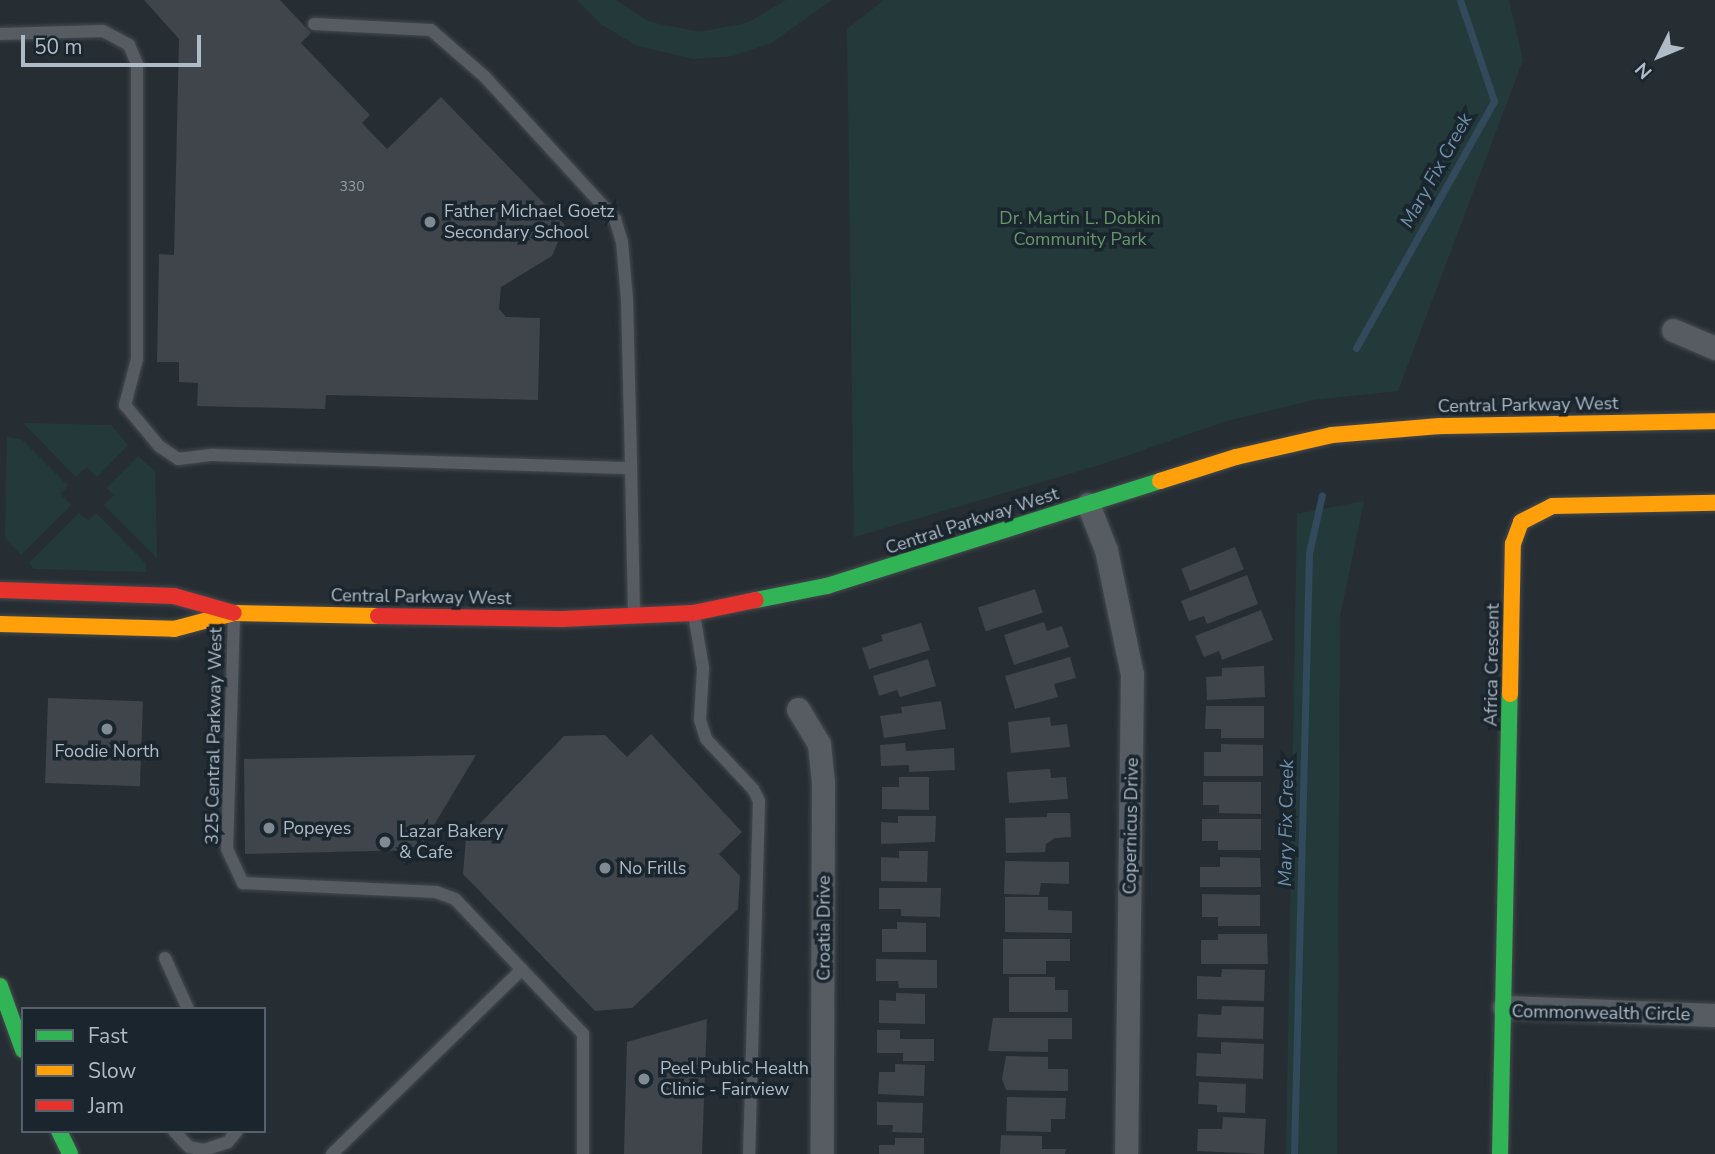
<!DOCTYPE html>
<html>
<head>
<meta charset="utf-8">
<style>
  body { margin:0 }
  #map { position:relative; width:1715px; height:1154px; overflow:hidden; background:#272e33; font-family:"Nunito Sans",sans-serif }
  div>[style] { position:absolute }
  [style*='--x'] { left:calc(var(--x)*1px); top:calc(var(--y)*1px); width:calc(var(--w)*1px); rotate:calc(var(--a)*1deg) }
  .green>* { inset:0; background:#243a3a }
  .stream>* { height:7px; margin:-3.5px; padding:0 3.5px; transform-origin:3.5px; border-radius:3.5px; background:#334a5d }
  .building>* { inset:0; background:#3f454a; transform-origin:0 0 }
  .roads { filter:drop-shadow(0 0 2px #444a4e) drop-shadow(0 0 2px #444a4e) }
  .lane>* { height:12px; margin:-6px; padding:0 6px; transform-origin:6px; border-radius:6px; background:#565c62 }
  .street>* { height:23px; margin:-11.5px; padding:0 11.5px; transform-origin:11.5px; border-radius:11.5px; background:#565c62 }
  .fast>* { height:16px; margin:-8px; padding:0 8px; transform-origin:8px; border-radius:8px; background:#30b455 }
  .slow>* { height:16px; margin:-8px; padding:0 8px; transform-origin:8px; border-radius:8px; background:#ff9f0a }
  .jam>* { height:16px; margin:-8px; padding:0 8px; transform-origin:8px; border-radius:8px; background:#e5322d }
  .dots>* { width:19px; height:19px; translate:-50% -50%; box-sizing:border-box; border:4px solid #1a252e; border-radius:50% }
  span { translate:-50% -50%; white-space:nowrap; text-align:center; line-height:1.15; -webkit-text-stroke:7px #1a252e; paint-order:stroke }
  .number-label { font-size:14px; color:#939ea7 }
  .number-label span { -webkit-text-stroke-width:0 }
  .poi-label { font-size:18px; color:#afbbc6 }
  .left { translate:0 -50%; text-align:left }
  .park-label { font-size:18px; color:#66976a }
  .street-label { font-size:18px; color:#afbbc6 }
  .water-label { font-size:19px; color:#6f91aa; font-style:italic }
  .legend { position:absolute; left:21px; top:1007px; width:245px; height:126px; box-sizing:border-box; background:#1a252e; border:2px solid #56616b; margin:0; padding:9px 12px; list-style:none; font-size:21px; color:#afbbc6 }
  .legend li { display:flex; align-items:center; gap:14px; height:35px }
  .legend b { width:35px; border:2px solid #56616b }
  .north { position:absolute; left:1624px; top:21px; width:70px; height:70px; -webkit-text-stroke:5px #1a252e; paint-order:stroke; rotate:227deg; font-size:19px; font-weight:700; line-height:28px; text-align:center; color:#afbbc6 }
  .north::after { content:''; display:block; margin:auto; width:24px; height:32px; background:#afbbc6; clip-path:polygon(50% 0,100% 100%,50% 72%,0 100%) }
  .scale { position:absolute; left:21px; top:35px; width:180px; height:32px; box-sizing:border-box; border:4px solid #afbbc6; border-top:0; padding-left:9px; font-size:21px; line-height:24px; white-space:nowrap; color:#afbbc6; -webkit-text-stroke:5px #1a252e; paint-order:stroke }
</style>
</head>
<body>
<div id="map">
  <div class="green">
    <div style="clip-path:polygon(577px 0,615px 0,650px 22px,699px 32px,747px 23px,786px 0,832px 0,771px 43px,733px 56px,693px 59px,635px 45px,601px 24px)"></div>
    <div style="clip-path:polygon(884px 0,1509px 0,1523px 60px,1398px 391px,1313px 400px,1226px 421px,1103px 464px,854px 537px,847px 29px)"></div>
    <div style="clip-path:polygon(23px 423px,111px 425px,128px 445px,97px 477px,87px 467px,76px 477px)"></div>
    <div style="clip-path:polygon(7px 437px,21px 439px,68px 486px,60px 494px,71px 505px,21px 555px,5px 538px)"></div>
    <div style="clip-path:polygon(138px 456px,155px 471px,157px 558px,104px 505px,114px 495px,107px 488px)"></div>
    <div style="clip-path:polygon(1364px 501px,1340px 616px,1337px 1154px,1286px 1154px,1297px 514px)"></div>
    <div style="clip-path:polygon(79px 513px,88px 521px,96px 513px,146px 564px,146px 572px,34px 569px,29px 563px)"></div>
  </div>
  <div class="stream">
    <div style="--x:1356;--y:348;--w:283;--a:-60.8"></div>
    <div style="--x:1494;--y:101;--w:107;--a:-108.6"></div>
    <div style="--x:1294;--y:1154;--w:601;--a:-88.57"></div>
    <div style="--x:1309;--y:553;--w:59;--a:-77.4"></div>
  </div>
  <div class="building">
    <div style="clip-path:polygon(144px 0,280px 0,311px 33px,301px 43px,370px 115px,362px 123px,387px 149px,441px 97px,565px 225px,552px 256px,501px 287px,499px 309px,506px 317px,540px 318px,538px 400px,326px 395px,325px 409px,197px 406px,198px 383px,179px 382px,179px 362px,157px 362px,159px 254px,174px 255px,179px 39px)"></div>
    <div style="left:1235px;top:547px;width:24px;height:58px;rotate:68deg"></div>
    <div style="clip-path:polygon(1247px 575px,1258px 604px,1207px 624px,1204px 616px,1189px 621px,1181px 601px)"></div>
    <div style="left:1035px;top:589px;width:25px;height:60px;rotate:72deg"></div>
    <div style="clip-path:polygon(1261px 610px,1273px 640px,1222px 660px,1219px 651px,1204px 657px,1195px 636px)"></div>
    <div style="clip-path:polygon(1044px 622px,1047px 631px,1062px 626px,1069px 647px,1014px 665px,1004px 635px)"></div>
    <div style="clip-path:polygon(921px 623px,930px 650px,869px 669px,862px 648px,883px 641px,881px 635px)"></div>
    <div style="clip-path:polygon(1070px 657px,1076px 678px,1054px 684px,1058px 697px,1015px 709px,1005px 676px)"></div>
    <div style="clip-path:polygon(928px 659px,936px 686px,900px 697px,897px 690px,879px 696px,873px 676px)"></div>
    <div style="clip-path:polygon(1264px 666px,1265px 697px,1207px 700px,1206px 677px,1222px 676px,1222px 668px)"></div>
    <div style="left:48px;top:698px;width:95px;height:85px;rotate:2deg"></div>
    <div style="clip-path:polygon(941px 701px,946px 729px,884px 738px,880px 716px,902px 713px,901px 707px)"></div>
    <div style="clip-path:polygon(1206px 706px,1264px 706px,1264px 738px,1221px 738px,1221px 729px,1205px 729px)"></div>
    <div style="clip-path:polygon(1050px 717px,1051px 726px,1067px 724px,1070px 747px,1011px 753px,1008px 722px)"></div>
    <div style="clip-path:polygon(651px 734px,742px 832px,719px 854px,740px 876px,738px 909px,632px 1008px,595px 1011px,463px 874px,466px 838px,564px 736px,605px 735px,627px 757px)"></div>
    <div style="clip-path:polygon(905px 743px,906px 751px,954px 748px,955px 770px,909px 772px,909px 765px,881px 766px,880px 745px)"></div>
    <div style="clip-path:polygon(1221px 744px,1263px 745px,1263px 776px,1204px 776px,1204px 752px,1221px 752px)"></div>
    <div style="clip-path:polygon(476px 755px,419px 850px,245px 854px,244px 759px)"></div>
    <div style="clip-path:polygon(1050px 769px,1051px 778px,1066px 777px,1068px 799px,1009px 803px,1007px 772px)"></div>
    <div style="clip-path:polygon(899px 777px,929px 777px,929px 810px,882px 809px,882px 787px,899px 787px)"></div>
    <div style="clip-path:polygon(1203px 782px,1261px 782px,1261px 814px,1219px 813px,1219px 805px,1203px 805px)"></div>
    <div style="clip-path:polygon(1047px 813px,1070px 813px,1071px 837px,1055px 838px,1046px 844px,1045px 852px,1006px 853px,1005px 818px,1047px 817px)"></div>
    <div style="clip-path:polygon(898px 816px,936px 816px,935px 842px,881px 844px,881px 822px,898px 823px)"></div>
    <div style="clip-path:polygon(1202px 819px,1261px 819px,1261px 850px,1218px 850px,1218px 841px,1202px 841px)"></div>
    <div style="clip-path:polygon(899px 851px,928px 851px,927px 882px,881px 881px,881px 857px,899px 858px)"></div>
    <div style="clip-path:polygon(1220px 857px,1260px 858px,1261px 887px,1200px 887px,1200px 867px,1220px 867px)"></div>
    <div style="clip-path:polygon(1005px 861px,1069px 862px,1069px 884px,1041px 883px,1039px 895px,1004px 894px)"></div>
    <div style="clip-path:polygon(879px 888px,941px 888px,940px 917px,901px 916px,901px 909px,879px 909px)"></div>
    <div style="clip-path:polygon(1202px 894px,1260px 895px,1260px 926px,1218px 926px,1218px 917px,1202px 917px)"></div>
    <div style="clip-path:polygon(1005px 897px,1048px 897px,1048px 910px,1072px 911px,1072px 933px,1005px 932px)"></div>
    <div style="clip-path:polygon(897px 922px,926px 923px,926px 952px,882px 952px,882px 929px,897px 929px)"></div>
    <div style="clip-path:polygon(1218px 934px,1267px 934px,1268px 964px,1201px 964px,1201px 940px,1218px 940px)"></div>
    <div style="clip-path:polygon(1003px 939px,1070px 939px,1070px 961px,1046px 961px,1046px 974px,1003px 974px)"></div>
    <div style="clip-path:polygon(876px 959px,937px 960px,937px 988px,899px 988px,898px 981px,876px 981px)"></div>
    <div style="clip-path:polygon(1222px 969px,1265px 970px,1264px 1001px,1197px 999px,1197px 976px,1221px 977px)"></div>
    <div style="clip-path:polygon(1009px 977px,1055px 977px,1055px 990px,1068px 990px,1068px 1012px,1009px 1012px)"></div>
    <div style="clip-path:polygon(896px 993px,925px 994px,925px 1024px,879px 1023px,879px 1000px,896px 1001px)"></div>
    <div style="clip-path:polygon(1222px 1006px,1264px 1007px,1263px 1039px,1197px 1037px,1198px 1014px,1221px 1015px)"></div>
    <div style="clip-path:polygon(993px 1018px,1072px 1018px,1072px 1039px,1048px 1039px,1048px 1052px,988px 1051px)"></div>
    <div style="clip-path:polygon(707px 1019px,702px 1154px,624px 1154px,627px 1042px)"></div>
    <div style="clip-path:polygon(877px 1030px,900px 1030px,900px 1039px,934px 1039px,934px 1061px,903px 1061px,903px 1053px,877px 1053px)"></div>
    <div style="clip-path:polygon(1221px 1042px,1264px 1044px,1263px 1079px,1196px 1076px,1197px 1053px,1221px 1054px)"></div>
    <div style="clip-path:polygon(1006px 1056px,1048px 1057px,1048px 1069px,1068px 1069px,1068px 1091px,1006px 1090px,1002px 1079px)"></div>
    <div style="clip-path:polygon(895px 1064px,925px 1065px,924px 1096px,878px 1094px,879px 1072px,895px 1072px)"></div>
    <div style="clip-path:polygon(1199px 1082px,1246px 1084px,1245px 1113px,1217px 1112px,1217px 1105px,1198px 1104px)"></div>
    <div style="clip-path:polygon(1007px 1097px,1066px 1098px,1065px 1119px,1051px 1119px,1051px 1132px,1006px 1131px)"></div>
    <div style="clip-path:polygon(877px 1102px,923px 1103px,922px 1133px,892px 1132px,893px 1125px,877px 1125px)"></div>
    <div style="clip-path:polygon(1223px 1117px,1266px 1119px,1264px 1154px,1197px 1151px,1198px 1129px,1222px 1129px)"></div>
    <div style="clip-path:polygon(1001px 1135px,1042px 1136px,1042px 1149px,1066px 1149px,1065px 1154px,1000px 1154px)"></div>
    <div style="clip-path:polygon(895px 1138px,924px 1138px,924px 1154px,879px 1154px,879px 1145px,895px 1145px)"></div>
  </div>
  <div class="roads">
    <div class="lane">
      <div style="--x:314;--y:24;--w:117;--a:2.9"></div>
      <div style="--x:431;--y:30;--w:72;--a:41"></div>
      <div style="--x:485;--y:77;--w:193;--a:47.5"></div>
      <div style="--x:615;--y:219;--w:24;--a:73"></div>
      <div style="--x:622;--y:242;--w:57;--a:85"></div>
      <div style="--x:627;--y:299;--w:169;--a:88.6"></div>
      <div style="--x:0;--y:34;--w:103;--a:-1.7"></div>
      <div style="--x:103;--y:31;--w:30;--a:28"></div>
      <div style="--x:129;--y:45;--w:21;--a:67"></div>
      <div style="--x:137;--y:64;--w:295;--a:90"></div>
      <div style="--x:137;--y:359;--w:48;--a:104.6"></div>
      <div style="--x:125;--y:405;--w:53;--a:50.3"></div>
      <div style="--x:159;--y:446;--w:23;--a:34"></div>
      <div style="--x:178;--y:459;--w:35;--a:-7"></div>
      <div style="--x:213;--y:455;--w:418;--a:1.8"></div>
      <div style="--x:631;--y:468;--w:146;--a:88.8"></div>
      <div style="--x:694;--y:614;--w:55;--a:80.5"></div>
      <div style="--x:703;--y:668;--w:52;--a:93.3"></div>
      <div style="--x:700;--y:720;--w:20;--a:72"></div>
      <div style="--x:706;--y:739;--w:69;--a:46.8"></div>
      <div style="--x:753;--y:789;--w:13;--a:63"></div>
      <div style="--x:759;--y:801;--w:353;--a:91.6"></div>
      <div style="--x:234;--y:616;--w:233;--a:91.7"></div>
      <div style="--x:227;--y:849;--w:38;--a:65"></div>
      <div style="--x:243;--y:883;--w:193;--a:2.7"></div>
      <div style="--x:436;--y:892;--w:20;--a:20"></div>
      <div style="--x:455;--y:899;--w:186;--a:46.5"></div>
      <div style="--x:583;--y:1034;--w:120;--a:90"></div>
      <div style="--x:165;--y:958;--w:56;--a:65.7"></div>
      <div style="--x:174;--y:1131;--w:22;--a:47"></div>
      <div style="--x:189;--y:1147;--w:15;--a:11"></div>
      <div style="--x:204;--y:1150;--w:25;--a:-18"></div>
      <div style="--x:228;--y:1142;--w:14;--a:-51"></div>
      <div style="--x:332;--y:1154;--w:265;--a:-44.2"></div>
    </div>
    <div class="street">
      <div style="--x:1673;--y:330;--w:46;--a:23.2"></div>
      <div style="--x:1088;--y:504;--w:49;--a:68.6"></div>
      <div style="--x:1106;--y:550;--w:127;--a:78.2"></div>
      <div style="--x:1132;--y:674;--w:480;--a:90.7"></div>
      <div style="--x:798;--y:709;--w:41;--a:59"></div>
      <div style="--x:819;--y:744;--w:39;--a:84"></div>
      <div style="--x:823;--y:783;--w:371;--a:90.2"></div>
      <div style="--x:1504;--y:1007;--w:211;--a:2.2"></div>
    </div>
    <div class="fast">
      <div style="--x:756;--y:600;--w:72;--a:-11.2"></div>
      <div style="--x:827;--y:586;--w:349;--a:-17.5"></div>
      <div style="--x:0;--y:986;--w:68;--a:70.2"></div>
      <div style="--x:59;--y:1131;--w:25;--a:64"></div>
      <div style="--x:1500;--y:1154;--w:460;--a:-88.8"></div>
    </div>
    <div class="slow">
      <div style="--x:1160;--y:481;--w:80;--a:-17.5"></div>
      <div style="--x:1236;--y:457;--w:98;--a:-12.9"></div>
      <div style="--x:1332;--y:435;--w:108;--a:-4.8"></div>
      <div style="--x:1440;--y:426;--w:275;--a:-1"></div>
      <div style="--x:0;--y:624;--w:174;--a:1.6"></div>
      <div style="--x:174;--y:629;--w:62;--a:-14.9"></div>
      <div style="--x:234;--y:613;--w:144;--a:1.2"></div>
      <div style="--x:1510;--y:694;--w:150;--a:-88.9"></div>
      <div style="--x:1513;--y:544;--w:23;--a:-70"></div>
      <div style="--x:1521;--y:522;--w:35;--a:-27"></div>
      <div style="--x:1552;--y:506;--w:163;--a:-1.1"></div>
    </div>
    <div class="jam">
      <div style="--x:0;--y:590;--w:174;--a:2"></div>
      <div style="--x:174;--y:596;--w:62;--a:15.8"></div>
      <div style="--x:378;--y:616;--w:184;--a:0.9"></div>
      <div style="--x:562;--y:619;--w:131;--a:-2.6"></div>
      <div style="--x:693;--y:613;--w:64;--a:-11.7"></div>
    </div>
  </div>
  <div class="dots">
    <div style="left:430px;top:222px;background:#7f8a93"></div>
    <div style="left:107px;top:729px;background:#7f8a93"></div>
    <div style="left:269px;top:828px;background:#7f8a93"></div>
    <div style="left:385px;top:842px;background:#7f8a93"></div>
    <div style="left:605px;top:868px;background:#7f8a93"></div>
    <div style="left:644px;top:1079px;background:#7f8a93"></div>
  </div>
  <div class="number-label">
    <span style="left:352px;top:187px">330</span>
  </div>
  <div class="poi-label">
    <span class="left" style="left:444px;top:222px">Father Michael Goetz<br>Secondary School</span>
    <span style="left:107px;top:751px">Foodie North</span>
    <span class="left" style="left:283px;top:828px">Popeyes</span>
    <span class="left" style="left:399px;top:842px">Lazar Bakery<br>&amp; Cafe</span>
    <span class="left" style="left:619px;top:868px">No Frills</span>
    <span class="left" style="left:660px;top:1079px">Peel Public Health<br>Clinic - Fairview</span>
  </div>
  <div class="park-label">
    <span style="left:1080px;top:229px">Dr. Martin L. Dobkin<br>Community Park</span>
  </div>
  <div class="street-label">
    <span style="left:1528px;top:405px;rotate:-1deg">Central Parkway West</span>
    <span style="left:972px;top:521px;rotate:-18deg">Central Parkway West</span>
    <span style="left:421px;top:597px;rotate:1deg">Central Parkway West</span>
    <span style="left:1492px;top:665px;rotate:-89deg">Africa Crescent</span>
    <span style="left:214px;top:736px;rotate:-89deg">325 Central Parkway West</span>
    <span style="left:1131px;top:826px;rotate:-89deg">Copernicus Drive</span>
    <span style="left:824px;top:928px;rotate:-90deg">Croatia Drive</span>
    <span style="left:1601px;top:1013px;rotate:1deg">Commonwealth Circle</span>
  </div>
  <div class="water-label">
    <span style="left:1437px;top:171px;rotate:-61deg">Mary Fix Creek</span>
    <span style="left:1287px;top:823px;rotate:-89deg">Mary Fix Creek</span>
  </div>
  <ul class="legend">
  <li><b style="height:9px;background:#30b455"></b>Fast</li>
  <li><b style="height:9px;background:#ff9f0a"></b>Slow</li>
  <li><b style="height:9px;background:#e5322d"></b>Jam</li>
  </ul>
  <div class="north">N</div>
  <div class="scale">50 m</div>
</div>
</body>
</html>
